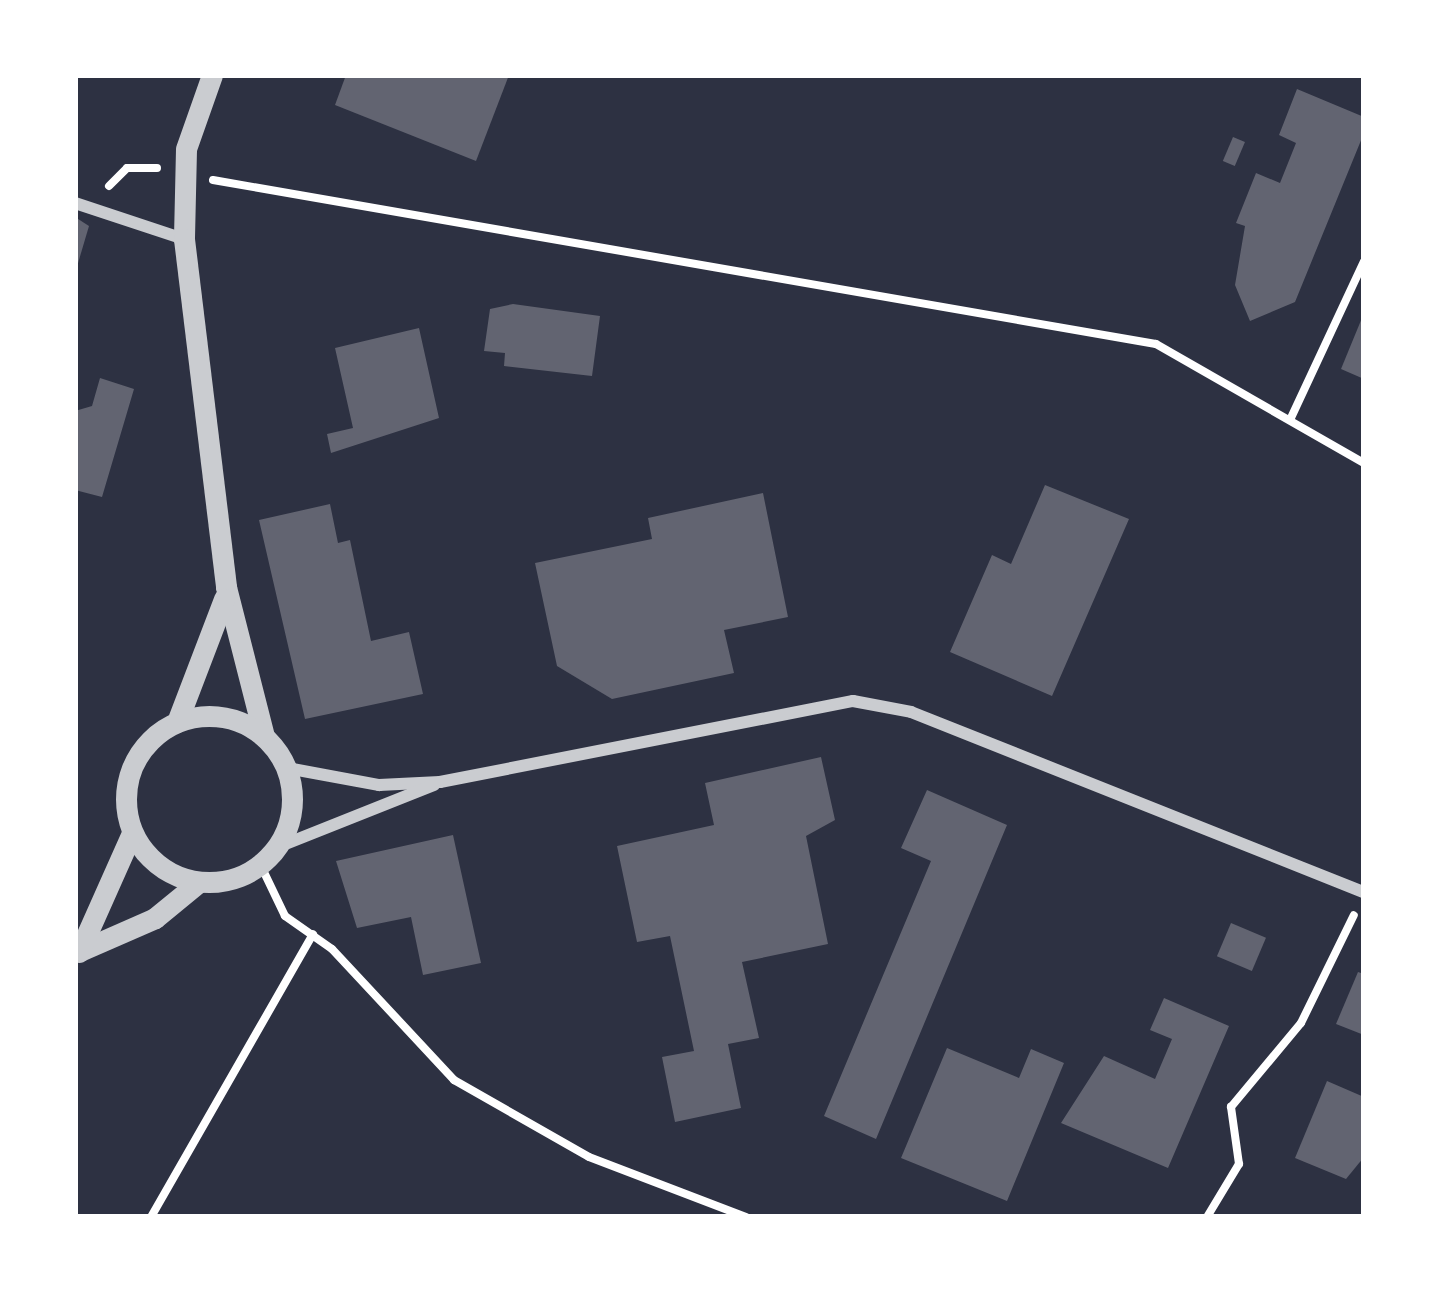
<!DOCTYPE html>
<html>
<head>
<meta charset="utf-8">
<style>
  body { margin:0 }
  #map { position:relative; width:1439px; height:1292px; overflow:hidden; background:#2d3142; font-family:Helvetica,sans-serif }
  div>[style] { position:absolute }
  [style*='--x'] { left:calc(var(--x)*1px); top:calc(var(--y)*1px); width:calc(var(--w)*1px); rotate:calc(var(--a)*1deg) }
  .building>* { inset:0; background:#626471; transform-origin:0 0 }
  .path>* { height:8px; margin:-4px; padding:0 4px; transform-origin:4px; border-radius:4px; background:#fff }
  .minor>* { height:12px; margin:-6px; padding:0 6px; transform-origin:6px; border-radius:6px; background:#caccd0 }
  .tertiary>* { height:21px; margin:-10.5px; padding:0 10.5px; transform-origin:10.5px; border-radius:10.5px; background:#caccd0 }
  .tertiary>.ring { margin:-10.5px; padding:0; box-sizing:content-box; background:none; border:21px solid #caccd0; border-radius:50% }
  span { translate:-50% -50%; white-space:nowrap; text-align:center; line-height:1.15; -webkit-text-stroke:10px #fff; paint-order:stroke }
  .frame { position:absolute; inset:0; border:78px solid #fff; pointer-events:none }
</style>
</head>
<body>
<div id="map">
  <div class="building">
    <div style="clip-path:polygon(346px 75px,509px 75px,476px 161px,335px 105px)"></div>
    <div style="clip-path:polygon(1297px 89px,1364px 117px,1364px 133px,1295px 302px,1250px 321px,1235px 285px,1245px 226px,1236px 223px,1256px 173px,1280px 183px,1296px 143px,1279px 135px)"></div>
    <div style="left:1233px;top:137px;width:13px;height:26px;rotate:23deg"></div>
    <div style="clip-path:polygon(75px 217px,89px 226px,76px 270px,75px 270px)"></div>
    <div style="clip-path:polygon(513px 304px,600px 316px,592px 376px,504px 366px,505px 353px,484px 351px,490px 309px)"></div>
    <div style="clip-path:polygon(1364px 313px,1364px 379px,1341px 369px)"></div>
    <div style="clip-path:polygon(419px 328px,439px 418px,331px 453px,327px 434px,353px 428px,335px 348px)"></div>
    <div style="clip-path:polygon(100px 378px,134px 389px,102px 497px,75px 490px,75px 411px,92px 406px)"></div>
    <div style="clip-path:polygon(1045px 485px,1129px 519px,1052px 696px,950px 652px,992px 555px,1011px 564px)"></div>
    <div style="clip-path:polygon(763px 493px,788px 617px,724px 630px,734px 673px,612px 699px,557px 666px,535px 563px,652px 539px,648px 518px)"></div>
    <div style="clip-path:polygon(330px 504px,338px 543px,350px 540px,371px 641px,409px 632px,423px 694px,305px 719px,259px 520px)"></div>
    <div style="clip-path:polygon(821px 757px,835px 820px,806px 836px,828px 944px,742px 962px,759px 1038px,728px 1044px,741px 1108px,675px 1122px,662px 1057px,694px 1051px,670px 936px,637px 942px,617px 846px,714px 825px,705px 783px)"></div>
    <div style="clip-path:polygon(927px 790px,1007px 825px,876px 1139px,824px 1116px,931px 861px,901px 848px)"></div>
    <div style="clip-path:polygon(453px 835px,481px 963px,423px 975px,411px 917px,357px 928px,336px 861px)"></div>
    <div style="left:1231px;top:923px;width:38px;height:36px;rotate:23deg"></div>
    <div style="clip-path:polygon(1358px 972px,1364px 974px,1364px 1035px,1336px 1024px)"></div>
    <div style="clip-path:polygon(1164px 998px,1229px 1026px,1168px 1168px,1061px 1123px,1104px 1056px,1155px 1079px,1172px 1039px,1150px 1030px)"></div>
    <div style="clip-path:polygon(947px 1048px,1019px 1078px,1031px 1049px,1064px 1063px,1007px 1201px,901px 1158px)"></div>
    <div style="clip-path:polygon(1327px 1081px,1364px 1097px,1364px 1157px,1346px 1179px,1295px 1158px)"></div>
  </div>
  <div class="path">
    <div style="--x:213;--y:180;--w:957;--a:9.87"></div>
    <div style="--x:1156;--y:344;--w:240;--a:29.8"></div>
    <div style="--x:109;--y:186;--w:25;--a:-45"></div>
    <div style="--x:127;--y:168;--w:30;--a:0"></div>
    <div style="--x:1290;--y:420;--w:175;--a:-65"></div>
    <div style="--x:262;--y:868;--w:53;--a:64.4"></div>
    <div style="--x:285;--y:916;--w:57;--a:35.1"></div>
    <div style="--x:332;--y:949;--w:179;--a:47"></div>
    <div style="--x:454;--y:1080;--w:155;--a:29.7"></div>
    <div style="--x:589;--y:1157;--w:168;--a:20.9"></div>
    <div style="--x:151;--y:1217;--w:326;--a:-60.2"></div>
    <div style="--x:1207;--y:1217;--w:62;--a:-58.9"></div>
    <div style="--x:1239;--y:1164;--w:58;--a:-98"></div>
    <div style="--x:1231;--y:1107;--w:109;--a:-50.2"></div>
    <div style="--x:1301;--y:1023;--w:120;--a:-63.9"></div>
  </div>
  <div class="minor">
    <div style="--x:75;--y:203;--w:115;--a:18.3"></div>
    <div style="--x:287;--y:768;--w:94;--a:10.5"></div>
    <div style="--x:379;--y:785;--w:61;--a:-2.8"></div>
    <div style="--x:440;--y:782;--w:421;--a:-11.1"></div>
    <div style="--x:853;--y:701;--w:59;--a:10.7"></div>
    <div style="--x:911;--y:712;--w:487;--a:21.7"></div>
    <div style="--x:278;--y:847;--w:168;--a:-21.7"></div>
  </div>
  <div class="tertiary">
    <div style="--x:212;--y:75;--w:78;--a:109.4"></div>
    <div style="--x:186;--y:149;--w:90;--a:91.3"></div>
    <div style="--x:184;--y:239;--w:351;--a:83.1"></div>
    <div style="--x:226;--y:587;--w:154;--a:75.7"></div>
    <div class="ring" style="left:126px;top:716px;width:145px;height:145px"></div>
    <div style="--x:177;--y:722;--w:132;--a:-69.1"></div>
    <div style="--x:80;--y:951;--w:82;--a:-23.7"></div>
    <div style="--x:155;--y:918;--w:57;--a:-39.3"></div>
    <div style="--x:79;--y:952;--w:130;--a:-66"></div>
  </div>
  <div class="frame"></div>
</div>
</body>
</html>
